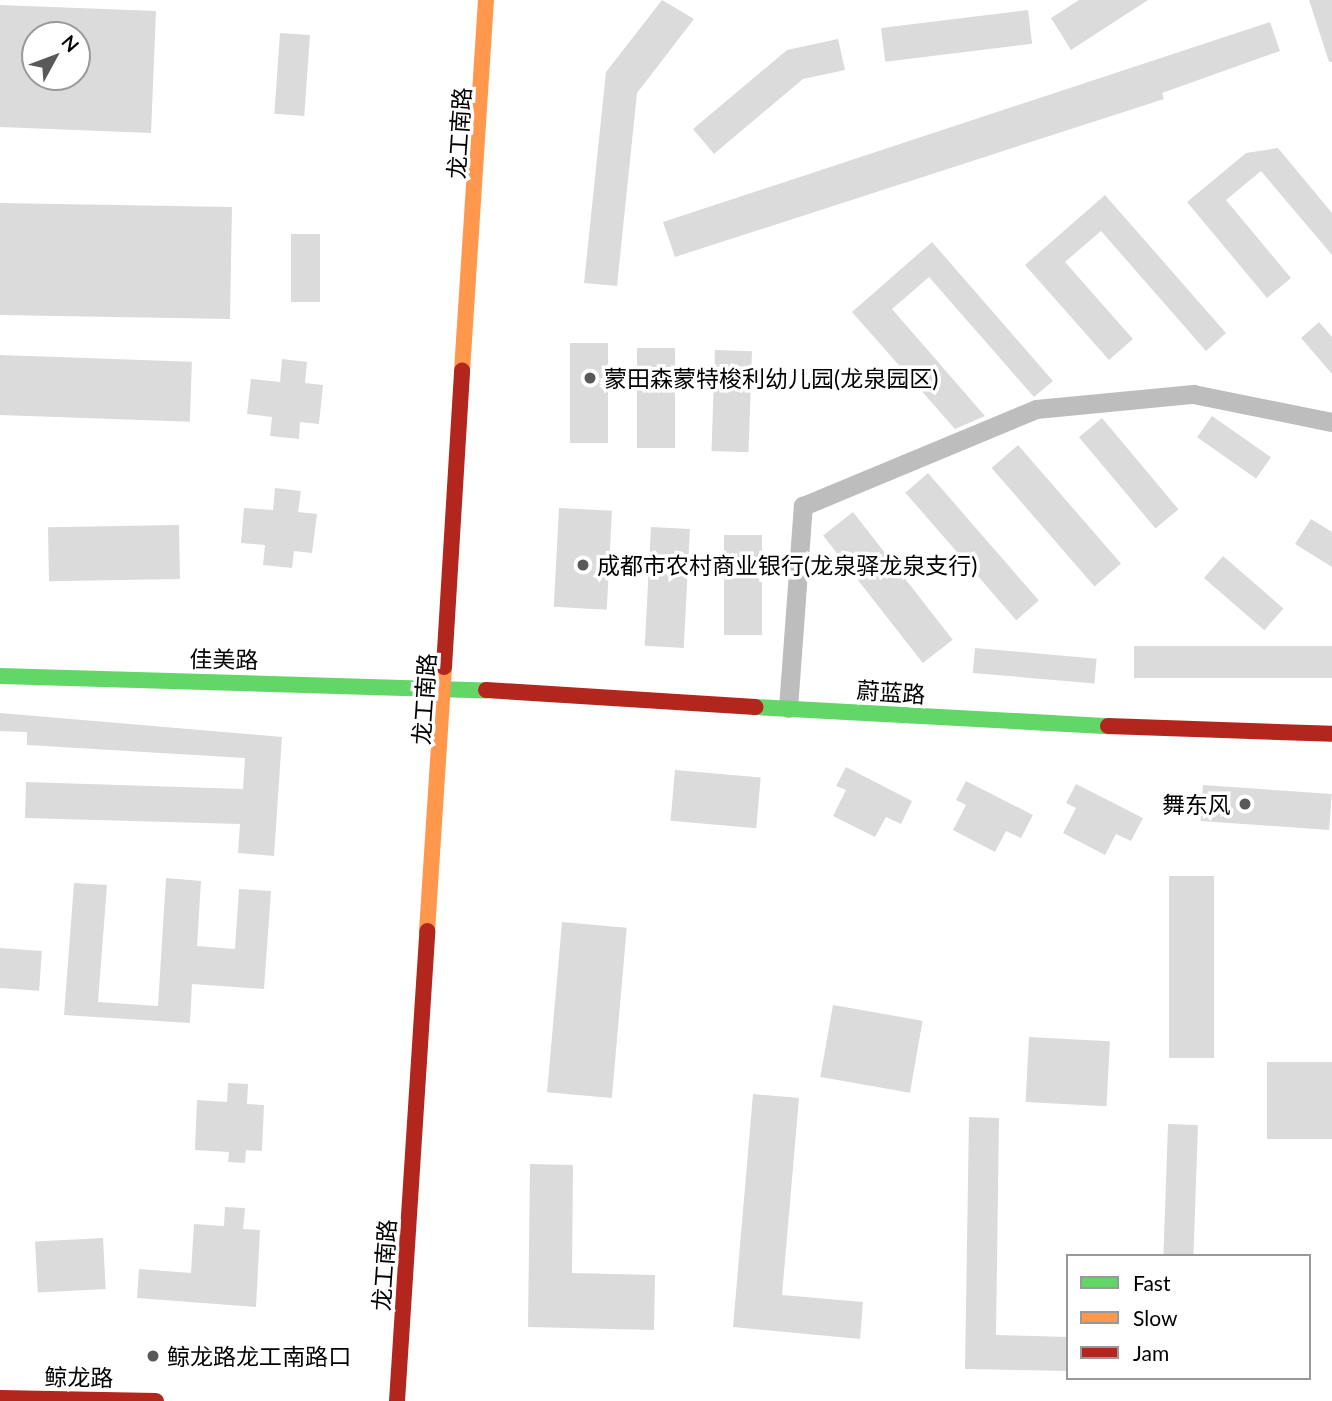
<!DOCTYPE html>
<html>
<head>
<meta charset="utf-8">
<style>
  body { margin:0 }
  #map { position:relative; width:1332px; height:1401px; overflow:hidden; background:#fff; font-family:Lato,"Noto Sans SC",sans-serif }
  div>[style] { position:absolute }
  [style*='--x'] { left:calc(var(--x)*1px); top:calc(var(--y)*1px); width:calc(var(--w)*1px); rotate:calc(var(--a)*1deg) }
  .building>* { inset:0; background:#dbdbdb; transform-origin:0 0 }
  .street>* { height:19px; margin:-9.5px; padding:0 9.5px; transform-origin:9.5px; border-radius:9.5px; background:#bdbdbd }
  .fast>* { height:16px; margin:-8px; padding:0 8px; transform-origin:8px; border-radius:8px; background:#63d668 }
  .slow>* { height:16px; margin:-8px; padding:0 8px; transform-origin:8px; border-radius:8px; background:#ff974d }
  .jam>* { height:16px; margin:-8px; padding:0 8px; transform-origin:8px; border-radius:8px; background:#b3261e }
  .dots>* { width:19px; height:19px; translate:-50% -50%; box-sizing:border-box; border:4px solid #fff; border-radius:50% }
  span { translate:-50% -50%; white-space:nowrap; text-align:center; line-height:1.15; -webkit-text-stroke:7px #fff; paint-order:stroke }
  .street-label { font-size:23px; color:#000 }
  .poi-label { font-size:23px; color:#000 }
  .left { translate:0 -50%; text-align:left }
  .right { translate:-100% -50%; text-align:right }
  .legend { position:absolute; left:1066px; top:1254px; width:245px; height:126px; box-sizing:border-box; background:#fff; border:2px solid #999; margin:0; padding:9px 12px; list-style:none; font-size:21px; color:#000 }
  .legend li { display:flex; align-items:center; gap:14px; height:35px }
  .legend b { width:35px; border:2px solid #999 }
  .north { position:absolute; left:21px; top:21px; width:70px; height:70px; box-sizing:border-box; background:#fff; border:2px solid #999; border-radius:50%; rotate:49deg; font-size:19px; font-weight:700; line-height:28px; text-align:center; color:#000 }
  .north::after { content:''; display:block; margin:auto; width:24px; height:32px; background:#595959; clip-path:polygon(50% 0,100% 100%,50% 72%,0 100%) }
</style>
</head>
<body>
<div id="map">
  <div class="building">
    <div style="clip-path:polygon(662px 0,694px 19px,637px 93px,617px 286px,584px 283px,606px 72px)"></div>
    <div style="clip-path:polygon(1079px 0,1148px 0,1071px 50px,1051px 18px)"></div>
    <div style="clip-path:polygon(1309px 0,1332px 0,1332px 62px,1329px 62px)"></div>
    <div style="clip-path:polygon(evenodd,0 5px,156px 11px,151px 133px,0 127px,0 5px,35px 35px,77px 35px,77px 77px,35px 77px,35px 35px)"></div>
    <div style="left:1028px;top:10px;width:34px;height:148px;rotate:83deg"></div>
    <div style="clip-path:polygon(1270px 22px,1280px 51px,1162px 93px,1164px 99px,675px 257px,663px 222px)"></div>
    <div style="left:280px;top:33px;width:30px;height:81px;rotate:4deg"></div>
    <div style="clip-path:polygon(838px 39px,845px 70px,803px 79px,714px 154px,693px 129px,787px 50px)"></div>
    <div style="clip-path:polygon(1278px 148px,1332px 213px,1332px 255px,1261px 171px,1226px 200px,1291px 278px,1267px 298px,1187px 202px,1246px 153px)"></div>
    <div style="clip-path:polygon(1105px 195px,1226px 333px,1206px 351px,1101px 231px,1065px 262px,1133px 339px,1109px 360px,1025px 265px)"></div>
    <div style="left:0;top:203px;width:232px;height:112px;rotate:1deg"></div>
    <div style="left:291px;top:234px;width:29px;height:68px"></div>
    <div style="clip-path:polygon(932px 242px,1053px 381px,1034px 397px,929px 277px,892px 309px,985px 416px,955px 429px,852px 312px)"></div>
    <div style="clip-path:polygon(1319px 322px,1332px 337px,1332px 374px,1301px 338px)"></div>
    <div style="left:570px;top:343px;width:38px;height:100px"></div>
    <div style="left:637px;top:348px;width:38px;height:100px"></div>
    <div style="left:715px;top:350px;width:37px;height:101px;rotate:2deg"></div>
    <div style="left:0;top:355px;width:192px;height:60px;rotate:2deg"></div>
    <div style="clip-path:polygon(282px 359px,307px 362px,305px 383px,323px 385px,319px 424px,300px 422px,299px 439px,270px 436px,272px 417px,247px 414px,251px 379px,280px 382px)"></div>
    <div style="left:1212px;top:416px;width:72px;height:26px;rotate:35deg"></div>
    <div style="left:1102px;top:418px;width:119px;height:30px;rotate:50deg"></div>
    <div style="left:1018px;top:445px;width:157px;height:35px;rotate:49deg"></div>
    <div style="left:928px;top:473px;width:169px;height:30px;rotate:49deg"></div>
    <div style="clip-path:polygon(275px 488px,301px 491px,298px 512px,317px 514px,312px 553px,294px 551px,292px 568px,263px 565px,265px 545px,241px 543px,244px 508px,273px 510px)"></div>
    <div style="left:559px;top:508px;width:53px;height:99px;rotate:3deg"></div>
    <div style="left:853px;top:512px;width:162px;height:38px;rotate:52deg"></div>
    <div style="clip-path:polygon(1311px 519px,1332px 532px,1332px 567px,1295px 544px)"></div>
    <div style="left:179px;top:525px;width:54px;height:131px;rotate:89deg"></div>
    <div style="left:651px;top:527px;width:39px;height:119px;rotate:3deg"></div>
    <div style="left:724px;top:535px;width:38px;height:100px"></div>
    <div style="left:1223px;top:556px;width:80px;height:29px;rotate:41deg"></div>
    <div style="left:1332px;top:646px;width:32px;height:198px;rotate:90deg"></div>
    <div style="left:975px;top:648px;width:122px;height:25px;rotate:5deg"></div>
    <div style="clip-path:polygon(0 713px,282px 737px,274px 856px,238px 853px,240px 824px,25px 818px,26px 782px,243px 789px,245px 758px,27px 745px,27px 732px,0 731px)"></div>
    <div style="clip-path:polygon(846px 767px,912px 801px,901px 824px,886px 817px,875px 837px,833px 816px,846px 790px,836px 786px)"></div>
    <div style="left:675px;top:770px;width:86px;height:51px;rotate:5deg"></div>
    <div style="clip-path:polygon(966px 781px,1033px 815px,1021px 838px,1006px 831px,995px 852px,953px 830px,966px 805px,956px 800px)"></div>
    <div style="clip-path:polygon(1076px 784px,1143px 818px,1131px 841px,1116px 834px,1105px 855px,1063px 833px,1076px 808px,1066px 803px)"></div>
    <div style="left:1203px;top:785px;width:129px;height:36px;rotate:4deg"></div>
    <div style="left:1169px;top:876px;width:45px;height:182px"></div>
    <div style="clip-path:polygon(166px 878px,201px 881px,197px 946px,235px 949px,239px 889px,271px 891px,264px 989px,192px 984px,190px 1023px,64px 1015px,74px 883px,107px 885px,98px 1002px,158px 1006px)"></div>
    <div style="left:562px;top:922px;width:65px;height:171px;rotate:5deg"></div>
    <div style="left:0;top:948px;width:42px;height:40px;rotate:4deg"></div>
    <div style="left:833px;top:1005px;width:91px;height:73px;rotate:10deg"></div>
    <div style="left:1029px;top:1037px;width:81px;height:65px;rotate:3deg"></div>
    <div style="left:1267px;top:1062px;width:65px;height:77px"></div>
    <div style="clip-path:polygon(228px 1083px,248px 1084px,247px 1104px,264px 1105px,262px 1151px,246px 1150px,245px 1163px,228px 1162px,229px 1152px,195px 1150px,197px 1100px,227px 1102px)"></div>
    <div style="clip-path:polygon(753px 1094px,799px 1098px,782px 1295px,863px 1302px,860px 1339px,733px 1327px)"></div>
    <div style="clip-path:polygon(969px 1117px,999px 1118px,996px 1335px,1068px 1337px,1068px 1371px,965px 1369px)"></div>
    <div style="left:1168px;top:1124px;width:30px;height:132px;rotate:2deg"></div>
    <div style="clip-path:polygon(530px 1164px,573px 1165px,572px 1273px,655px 1275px,654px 1330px,528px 1327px)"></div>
    <div style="clip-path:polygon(225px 1207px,245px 1208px,243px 1229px,260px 1230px,256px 1307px,137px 1298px,139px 1269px,191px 1273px,194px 1224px,224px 1226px)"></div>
    <div style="left:103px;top:1238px;width:51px;height:68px;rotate:87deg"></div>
  </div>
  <div class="street">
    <div style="--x:788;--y:708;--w:203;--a:-85.8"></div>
    <div style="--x:803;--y:506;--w:252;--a:-22.6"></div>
    <div style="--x:1036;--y:409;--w:158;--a:-5.5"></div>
    <div style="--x:1193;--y:394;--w:142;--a:11.4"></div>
  </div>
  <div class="fast">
    <div style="--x:0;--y:676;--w:486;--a:1.7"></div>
    <div style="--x:755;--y:707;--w:354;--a:3.1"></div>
  </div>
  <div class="slow">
    <div style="--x:462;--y:371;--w:372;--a:-86.3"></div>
    <div style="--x:427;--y:931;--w:265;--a:-86.3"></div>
  </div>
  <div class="jam">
    <div style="--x:444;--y:667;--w:297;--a:-86.5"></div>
    <div style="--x:486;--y:690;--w:270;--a:3.6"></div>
    <div style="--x:1108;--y:726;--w:224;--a:2"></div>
    <div style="--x:0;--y:1398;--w:156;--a:1.1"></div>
    <div style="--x:397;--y:1401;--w:471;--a:-86.3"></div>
  </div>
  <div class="dots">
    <div style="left:590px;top:378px;background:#595959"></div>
    <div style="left:583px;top:565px;background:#595959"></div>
    <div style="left:1245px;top:804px;background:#595959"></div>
    <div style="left:153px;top:1356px;background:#595959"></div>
  </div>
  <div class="street-label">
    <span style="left:459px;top:133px;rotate:-86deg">龙工南路</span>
    <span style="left:224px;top:659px;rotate:1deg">佳美路</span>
    <span style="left:891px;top:692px;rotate:4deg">蔚蓝路</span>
    <span style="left:424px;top:699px;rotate:-86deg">龙工南路</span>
    <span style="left:384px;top:1265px;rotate:-86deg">龙工南路</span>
    <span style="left:79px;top:1377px;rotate:1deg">鲸龙路</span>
  </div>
  <div class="poi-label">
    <span class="left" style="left:604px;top:378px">蒙田森蒙特梭利幼儿园(龙泉园区)</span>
    <span class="left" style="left:597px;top:565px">成都市农村商业银行(龙泉驿龙泉支行)</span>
    <span class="right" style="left:1231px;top:804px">舞东风</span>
    <span class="left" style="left:167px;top:1356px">鲸龙路龙工南路口</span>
  </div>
  <ul class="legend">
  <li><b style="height:9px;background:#63d668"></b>Fast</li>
  <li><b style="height:9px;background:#ff974d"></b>Slow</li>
  <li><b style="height:9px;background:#b3261e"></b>Jam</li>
  </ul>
  <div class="north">N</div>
</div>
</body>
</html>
